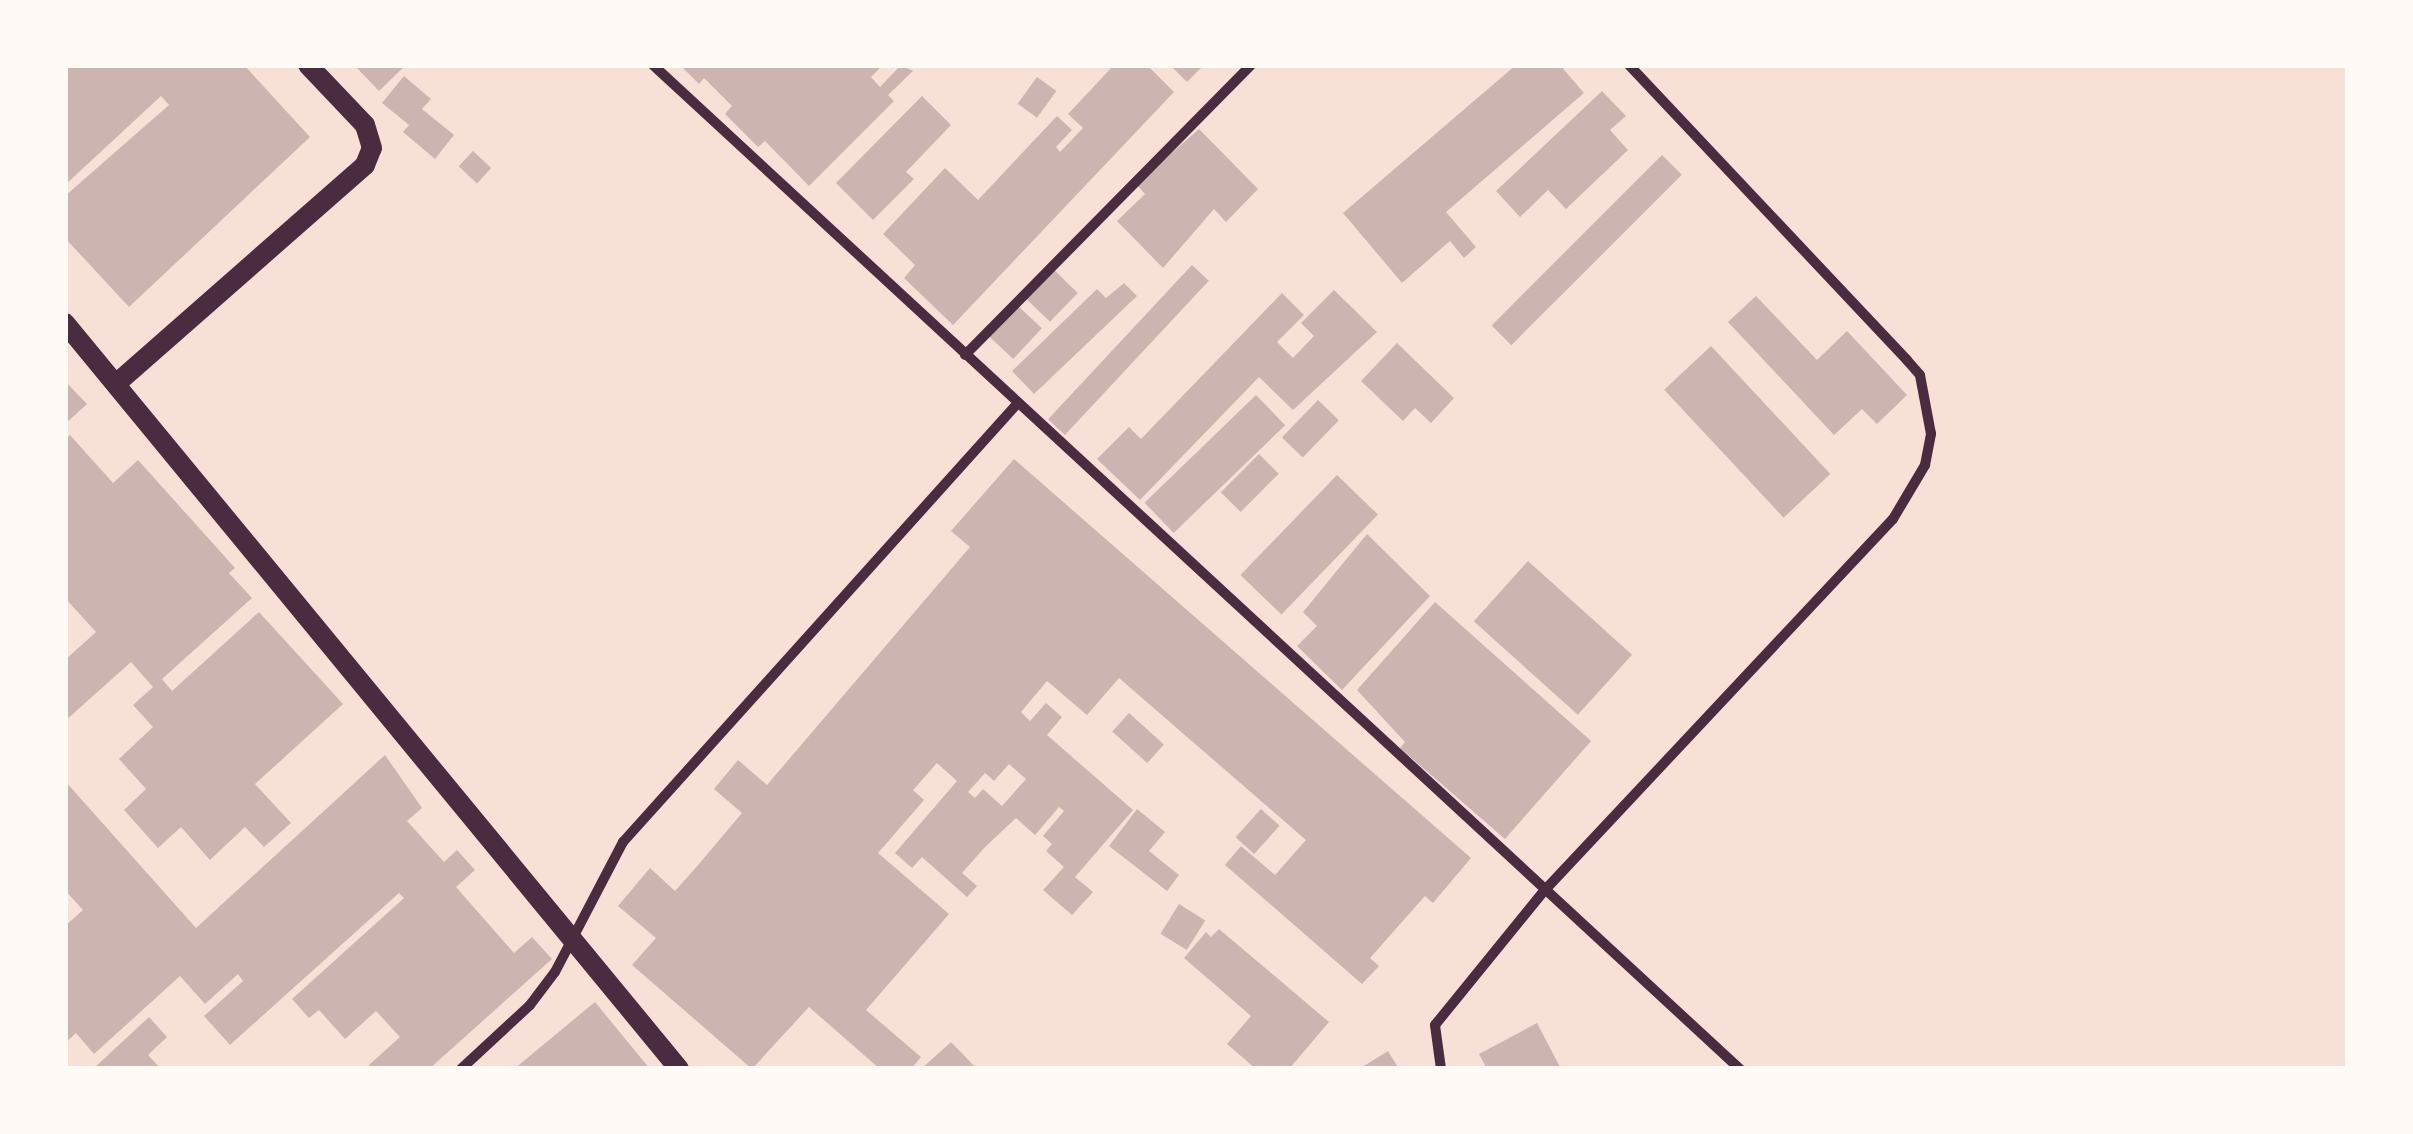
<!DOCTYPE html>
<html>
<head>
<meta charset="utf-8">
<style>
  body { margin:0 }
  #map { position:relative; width:2413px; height:1134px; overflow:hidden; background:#f7e1d7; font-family:"PT Sans Narrow",sans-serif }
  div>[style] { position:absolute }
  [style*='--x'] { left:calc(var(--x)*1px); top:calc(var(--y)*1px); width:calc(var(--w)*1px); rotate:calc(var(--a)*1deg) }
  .building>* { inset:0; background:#ccb4b1; transform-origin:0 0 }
  .minor>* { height:10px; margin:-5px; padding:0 5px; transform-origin:5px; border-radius:5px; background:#4a2c40 }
  .secondary>* { height:20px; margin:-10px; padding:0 10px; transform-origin:10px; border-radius:10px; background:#4a2c40 }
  span { translate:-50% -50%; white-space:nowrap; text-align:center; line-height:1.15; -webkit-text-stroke:8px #fffaf5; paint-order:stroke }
  .frame { position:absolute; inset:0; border:68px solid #fffaf5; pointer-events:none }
</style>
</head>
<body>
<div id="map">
  <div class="building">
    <div style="clip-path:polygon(65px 65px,244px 65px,310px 137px,129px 307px,65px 238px,65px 196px,169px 105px,161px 96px,65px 185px)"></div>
    <div style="clip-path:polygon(354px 65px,406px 65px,379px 91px)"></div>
    <div style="clip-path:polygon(680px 65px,883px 65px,871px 77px,880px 87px,901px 65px,913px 71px,888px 95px,894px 101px,809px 186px,765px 141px,758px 147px,725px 114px,732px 106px,704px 78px,699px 84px)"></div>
    <div style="clip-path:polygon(1114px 65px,1147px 65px,1174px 92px,953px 325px,904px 278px,915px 265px,883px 234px,945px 168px,978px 200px,1057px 116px,1072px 130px,1056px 147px,1060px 152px,1083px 128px,1068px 114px)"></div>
    <div style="clip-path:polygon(1170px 65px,1204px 65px,1187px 82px)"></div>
    <div style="clip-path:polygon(1516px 65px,1560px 65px,1584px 93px,1446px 212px,1476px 247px,1464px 258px,1450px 241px,1402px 283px,1343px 213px)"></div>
    <div style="clip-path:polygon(404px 76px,431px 99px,422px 109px,454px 135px,435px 159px,403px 132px,409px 125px,382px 103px)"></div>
    <div style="left:1037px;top:77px;width:24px;height:33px;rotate:36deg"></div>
    <div style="clip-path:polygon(1602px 91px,1626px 116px,1610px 130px,1628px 150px,1566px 209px,1548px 190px,1520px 217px,1496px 191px)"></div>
    <div style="clip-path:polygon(922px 96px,951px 125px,906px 172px,914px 179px,873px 220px,836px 183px)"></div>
    <div style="clip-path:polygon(1199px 129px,1258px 189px,1226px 222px,1214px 209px,1163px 268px,1117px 221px,1145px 194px,1136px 184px)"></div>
    <div style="left:473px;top:151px;width:25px;height:21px;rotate:43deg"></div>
    <div style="left:1662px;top:155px;width:28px;height:241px;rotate:45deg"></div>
    <div style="left:1192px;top:265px;width:23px;height:211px;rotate:43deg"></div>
    <div style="left:1054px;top:270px;width:33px;height:40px;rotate:44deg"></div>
    <div style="clip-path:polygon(1124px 283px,1137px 296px,1034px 394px,1012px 371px,1097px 289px,1106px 298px)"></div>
    <div style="clip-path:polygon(1334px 290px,1377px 332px,1293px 410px,1259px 377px,1140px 500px,1097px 459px,1129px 427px,1141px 439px,1282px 293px,1304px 315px,1277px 342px,1293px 358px,1314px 336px,1301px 323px)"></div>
    <div style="clip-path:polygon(1756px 296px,1817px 360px,1847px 331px,1907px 395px,1877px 424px,1862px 409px,1834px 435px,1728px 322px)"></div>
    <div style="left:1017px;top:305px;width:34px;height:42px;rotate:43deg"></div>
    <div style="clip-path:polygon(1397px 343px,1454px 398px,1431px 423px,1415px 408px,1403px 421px,1361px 381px)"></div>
    <div style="left:1711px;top:346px;width:175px;height:64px;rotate:47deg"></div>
    <div style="clip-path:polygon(65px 381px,87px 404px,65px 424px)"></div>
    <div style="left:1256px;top:395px;width:42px;height:155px;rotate:46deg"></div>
    <div style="left:1318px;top:400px;width:29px;height:52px;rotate:44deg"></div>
    <div style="clip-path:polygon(70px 435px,113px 483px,138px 460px,235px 568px,229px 573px,252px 598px,162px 679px,172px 691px,259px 612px,343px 704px,255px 784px,291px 823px,264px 847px,245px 827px,210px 860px,181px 827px,158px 848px,124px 810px,146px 789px,119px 759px,153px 727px,133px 705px,153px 687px,131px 662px,65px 721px,65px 660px,96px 632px,65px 598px,65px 440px)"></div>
    <div style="left:1259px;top:454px;width:28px;height:54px;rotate:45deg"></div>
    <div style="clip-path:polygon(evenodd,1014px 459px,1471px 858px,1433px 903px,1425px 896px,1401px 923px,1370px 958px,1379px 966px,1362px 984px,1225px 865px,1241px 846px,1275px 875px,1306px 840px,1119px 678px,1087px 715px,1047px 681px,1021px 712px,1030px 721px,1046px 703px,1062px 717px,1047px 735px,1133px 810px,1075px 877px,1093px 892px,1072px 915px,1043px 890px,1064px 867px,1046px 851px,1052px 844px,1043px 836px,1064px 811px,1059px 807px,1035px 835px,1016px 818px,985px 847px,962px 873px,977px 886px,967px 897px,922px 857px,912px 868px,895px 853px,957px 781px,937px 763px,913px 790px,924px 800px,878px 853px,949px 914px,866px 1010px,921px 1057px,911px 1069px,880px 1069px,809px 1007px,752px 1069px,632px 965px,656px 938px,618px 906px,650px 868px,675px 891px,699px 864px,742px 813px,714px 789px,738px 760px,767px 785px,970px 547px,951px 531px,1014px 459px,1009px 764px,1026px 779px,1002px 806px,983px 789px,975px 798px,968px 792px,985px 773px,994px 781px,1009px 764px)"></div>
    <div style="left:1337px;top:475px;width:57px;height:139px;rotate:44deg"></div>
    <div style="clip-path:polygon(1367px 534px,1430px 596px,1342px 690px,1297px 646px,1317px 626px,1303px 612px)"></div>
    <div style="left:1528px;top:561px;width:140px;height:81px;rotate:42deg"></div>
    <div style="clip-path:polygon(1435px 602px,1591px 741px,1505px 839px,1400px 748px,1405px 742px,1357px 690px)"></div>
    <div style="left:1129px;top:713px;width:47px;height:25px;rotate:42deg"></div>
    <div style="clip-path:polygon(385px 755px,422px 808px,407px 821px,444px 862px,457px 850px,475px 870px,456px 887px,514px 953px,532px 937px,552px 959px,429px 1069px,373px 1069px,369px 1065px,400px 1037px,376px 1011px,345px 1039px,319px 1010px,309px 1018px,292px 999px,404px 898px,399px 893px,230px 1045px,204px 1016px,243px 981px,238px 974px,205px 1004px,180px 976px,94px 1054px,76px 1033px,65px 1043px,65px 926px,83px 910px,65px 890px,65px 781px,196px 928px)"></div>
    <div style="clip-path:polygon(1137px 809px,1165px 832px,1149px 851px,1179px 875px,1167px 891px,1109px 846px)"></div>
    <div style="left:1261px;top:809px;width:25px;height:38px;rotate:42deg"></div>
    <div style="left:1179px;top:904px;width:31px;height:35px;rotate:32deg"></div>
    <div style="clip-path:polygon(1219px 929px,1329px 1022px,1289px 1069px,1256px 1069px,1227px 1044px,1251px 1016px,1184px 958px,1206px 932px,1211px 937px)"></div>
    <div style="clip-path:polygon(595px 1002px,650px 1069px,514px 1069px)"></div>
    <div style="clip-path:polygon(149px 1017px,167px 1037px,148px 1055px,161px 1069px,93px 1069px)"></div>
    <div style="clip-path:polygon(1537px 1023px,1561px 1069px,1487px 1069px,1479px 1054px)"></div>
    <div style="clip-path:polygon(951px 1042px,977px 1069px,921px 1069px)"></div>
    <div style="clip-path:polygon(1388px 1051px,1399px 1069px,1359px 1069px)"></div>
  </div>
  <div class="minor">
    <div style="--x:653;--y:65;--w:1480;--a:42.73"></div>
    <div style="--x:965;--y:355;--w:407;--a:-45.4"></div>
    <div style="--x:461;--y:1069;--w:94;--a:-42.8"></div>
    <div style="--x:530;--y:1005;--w:41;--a:-52.9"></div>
    <div style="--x:555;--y:972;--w:147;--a:-62.4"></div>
    <div style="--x:623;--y:842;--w:588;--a:-48.03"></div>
    <div style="--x:1441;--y:1069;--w:44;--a:-97.8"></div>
    <div style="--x:1435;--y:1025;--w:173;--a:-50.9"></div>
    <div style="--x:1544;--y:891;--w:510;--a:-46.83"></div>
    <div style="--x:1893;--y:519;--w:63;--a:-59.3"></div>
    <div style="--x:1925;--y:465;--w:32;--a:-79"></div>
    <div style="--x:1931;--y:434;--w:60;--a:-100.6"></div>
    <div style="--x:1920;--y:375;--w:20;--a:-131"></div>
    <div style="--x:1907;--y:360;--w:405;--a:-133.3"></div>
  </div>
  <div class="secondary">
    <div style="--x:65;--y:323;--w:966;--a:50.54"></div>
    <div style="--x:117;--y:383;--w:330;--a:-41.3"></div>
    <div style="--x:365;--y:165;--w:18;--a:-68"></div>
    <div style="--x:372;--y:148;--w:24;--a:-107"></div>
    <div style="--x:365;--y:125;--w:83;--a:-133.5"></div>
  </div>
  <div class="frame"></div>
</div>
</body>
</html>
